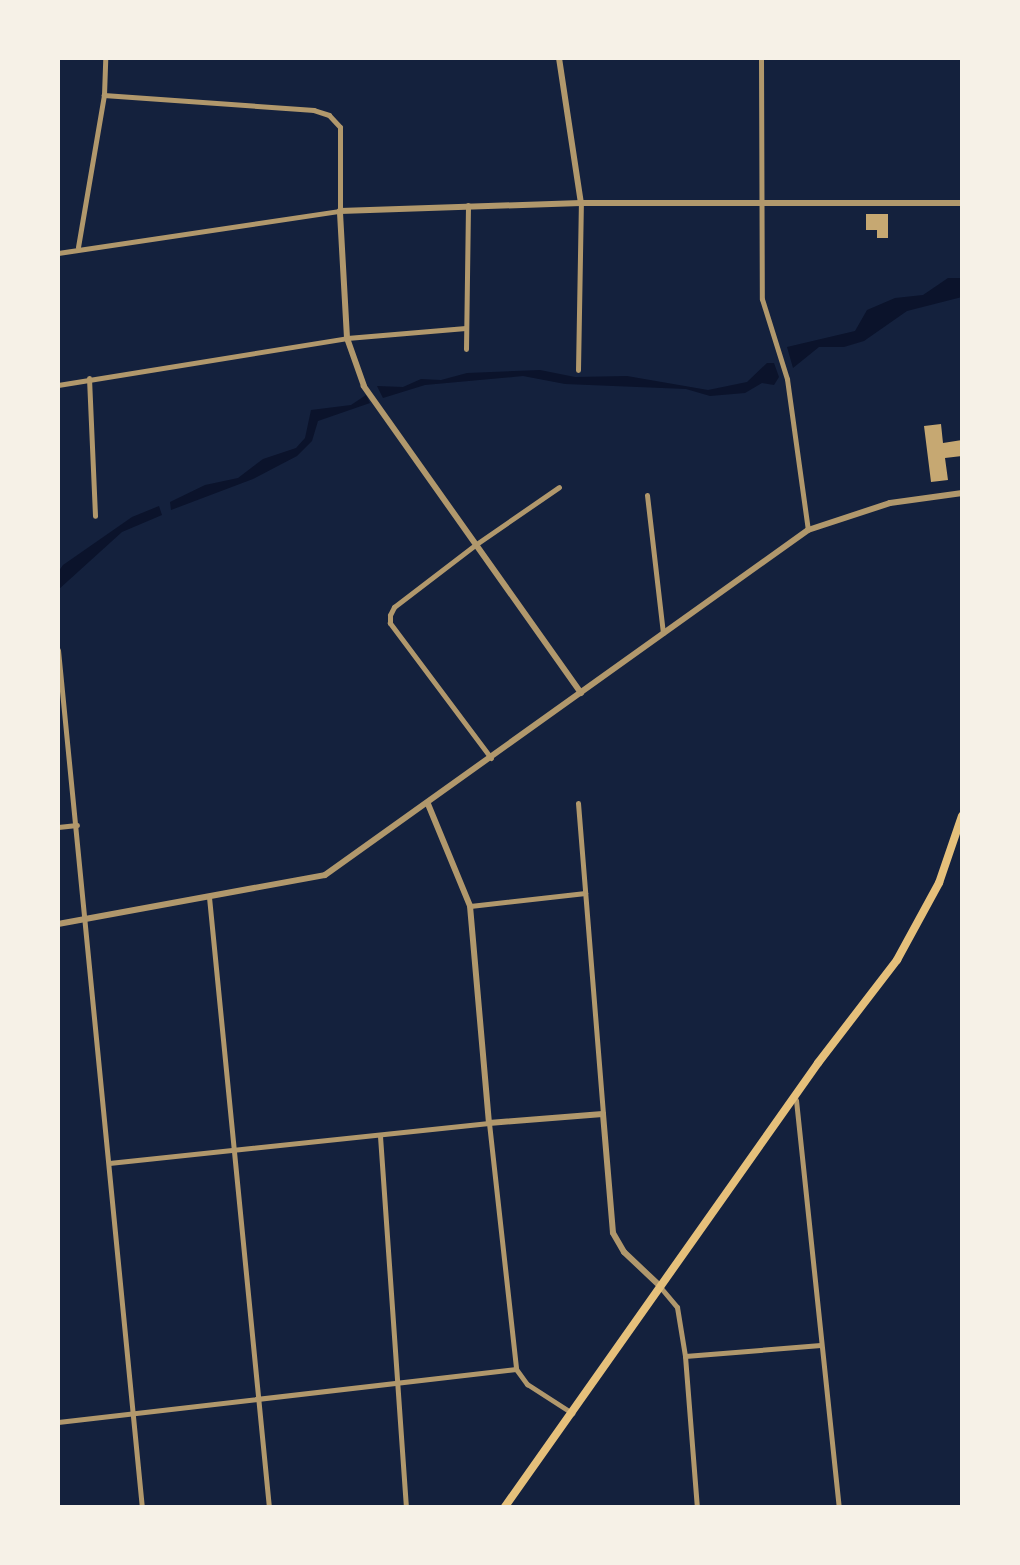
<!DOCTYPE html>
<html>
<head>
<meta charset="utf-8">
<style>
  body { margin:0 }
  #map { position:relative; width:1020px; height:1565px; overflow:hidden; background:#14213d; font-family:Jost,sans-serif }
  div>[style] { position:absolute }
  [style*='--x'] { left:calc(var(--x)*1px); top:calc(var(--y)*1px); width:calc(var(--w)*1px); rotate:calc(var(--a)*1deg) }
  .water>* { inset:0; background:#0b132b }
  .building>* { inset:0; background:#c6a872 }
  .minor>* { height:5px; margin:-2.5px; padding:0 2.5px; transform-origin:2.5px; border-radius:2.5px; background:#b1986c }
  .tertiary>* { height:6px; margin:-3px; padding:0 3px; transform-origin:3px; border-radius:3px; background:#b1986c }
  .primary>* { height:8px; margin:-4px; padding:0 4px; transform-origin:4px; border-radius:4px; background:#e5c07b }
  span { translate:-50% -50%; white-space:nowrap; text-align:center; line-height:1.15; -webkit-text-stroke:9px #f6f1e7; paint-order:stroke }
  .frame { position:absolute; inset:0; border:60px solid #f6f1e7; pointer-events:none }
</style>
</head>
<body>
<div id="map">
  <div class="water">
    <div style="clip-path:polygon(948px 278px,962px 278px,962px 297px,907px 311px,864px 341px,844px 347px,819px 347px,793px 368px,787px 347px,855px 331px,867px 310px,895px 298px,923px 295px)"></div>
    <div style="clip-path:polygon(767px 363px,774px 363px,779px 377px,774px 385px,762px 383px,745px 393px,710px 396px,686px 389px,565px 384px,523px 376px,425px 385px,383px 398px,377px 386px,403px 387px,421px 379px,441px 380px,467px 373px,540px 370px,575px 377px,627px 376px,708px 390px,747px 382px)"></div>
    <div style="clip-path:polygon(366px 395px,370px 403px,318px 421px,312px 441px,297px 456px,253px 479px,171px 510px,170px 502px,205px 485px,238px 478px,263px 459px,296px 448px,305px 438px,311px 410px,351px 405px)"></div>
    <div style="clip-path:polygon(159px 506px,162px 515px,122px 532px,58px 590px,58px 572px,63px 565px,132px 517px)"></div>
  </div>
  <div class="building">
    <div style="clip-path:polygon(866px 214px,888px 214px,888px 238px,877px 238px,877px 230px,866px 230px)"></div>
    <div style="clip-path:polygon(941px 424px,943px 443px,962px 440px,962px 456px,945px 458px,948px 480px,931px 482px,924px 426px)"></div>
  </div>
  <div class="minor">
    <div style="--x:761;--y:58;--w:241;--a:89.8"></div>
    <div style="--x:762;--y:299;--w:84;--a:72.6"></div>
    <div style="--x:787;--y:379;--w:152;--a:82.1"></div>
    <div style="--x:78;--y:247;--w:154;--a:-80.3"></div>
    <div style="--x:104;--y:95;--w:37;--a:-88"></div>
    <div style="--x:58;--y:253;--w:285;--a:-8.5"></div>
    <div style="--x:340;--y:211;--w:84;--a:-90"></div>
    <div style="--x:340;--y:127;--w:16;--a:-133"></div>
    <div style="--x:329;--y:115;--w:16;--a:-162"></div>
    <div style="--x:314;--y:110;--w:211;--a:-175.9"></div>
    <div style="--x:466;--y:349;--w:144;--a:-89.2"></div>
    <div style="--x:578;--y:370;--w:167;--a:-89"></div>
    <div style="--x:89;--y:378;--w:138;--a:87.5"></div>
    <div style="--x:58;--y:385;--w:293;--a:-9.2"></div>
    <div style="--x:347;--y:338;--w:119;--a:-4.8"></div>
    <div style="--x:647;--y:495;--w:139;--a:83.4"></div>
    <div style="--x:58;--y:650;--w:862;--a:84.41"></div>
    <div style="--x:491;--y:758;--w:169;--a:-126.8"></div>
    <div style="--x:390;--y:623;--w:8;--a:-90"></div>
    <div style="--x:390;--y:615;--w:9;--a:-63"></div>
    <div style="--x:394;--y:607;--w:102;--a:-37.4"></div>
    <div style="--x:475;--y:545;--w:102;--a:-34.6"></div>
    <div style="--x:578;--y:803;--w:312;--a:85.4"></div>
    <div style="--x:58;--y:827;--w:19;--a:-6"></div>
    <div style="--x:209;--y:897;--w:614;--a:84.39"></div>
    <div style="--x:470;--y:906;--w:116;--a:-6.4"></div>
    <div style="--x:796;--y:1100;--w:410;--a:84"></div>
    <div style="--x:380;--y:1136;--w:373;--a:86"></div>
    <div style="--x:109;--y:1163;--w:382;--a:-6"></div>
    <div style="--x:489;--y:1123;--w:247;--a:83.7"></div>
    <div style="--x:516;--y:1369;--w:19;--a:54"></div>
    <div style="--x:527;--y:1384;--w:54;--a:32.8"></div>
    <div style="--x:661;--y:1288;--w:25;--a:50"></div>
    <div style="--x:677;--y:1307;--w:50;--a:80.7"></div>
    <div style="--x:685;--y:1356;--w:152;--a:85.5"></div>
    <div style="--x:685;--y:1356;--w:136;--a:-4.6"></div>
    <div style="--x:58;--y:1422;--w:461;--a:-6.6"></div>
  </div>
  <div class="tertiary">
    <div style="--x:559;--y:58;--w:147;--a:81.4"></div>
    <div style="--x:581;--y:693;--w:376;--a:-125.3"></div>
    <div style="--x:364;--y:386;--w:51;--a:-109.5"></div>
    <div style="--x:347;--y:338;--w:127;--a:-93.2"></div>
    <div style="--x:340;--y:211;--w:241;--a:-1.9"></div>
    <div style="--x:581;--y:203;--w:381;--a:0"></div>
    <div style="--x:428;--y:804;--w:110;--a:67.6"></div>
    <div style="--x:470;--y:906;--w:218;--a:85"></div>
    <div style="--x:489;--y:1123;--w:114;--a:-4.5"></div>
    <div style="--x:603;--y:1114;--w:119;--a:85.2"></div>
    <div style="--x:613;--y:1233;--w:22;--a:60"></div>
    <div style="--x:624;--y:1252;--w:51;--a:43.4"></div>
    <div style="--x:58;--y:924;--w:271;--a:-10.4"></div>
    <div style="--x:325;--y:875;--w:594;--a:-35.54"></div>
    <div style="--x:808;--y:530;--w:86;--a:-18.2"></div>
    <div style="--x:890;--y:503;--w:73;--a:-7.9"></div>
  </div>
  <div class="primary">
    <div style="--x:504;--y:1508;--w:545;--a:-54.79"></div>
    <div style="--x:818;--y:1063;--w:130;--a:-52.5"></div>
    <div style="--x:897;--y:960;--w:88;--a:-61.4"></div>
    <div style="--x:939;--y:883;--w:71;--a:-71.1"></div>
  </div>
  <div class="frame"></div>
</div>
</body>
</html>
